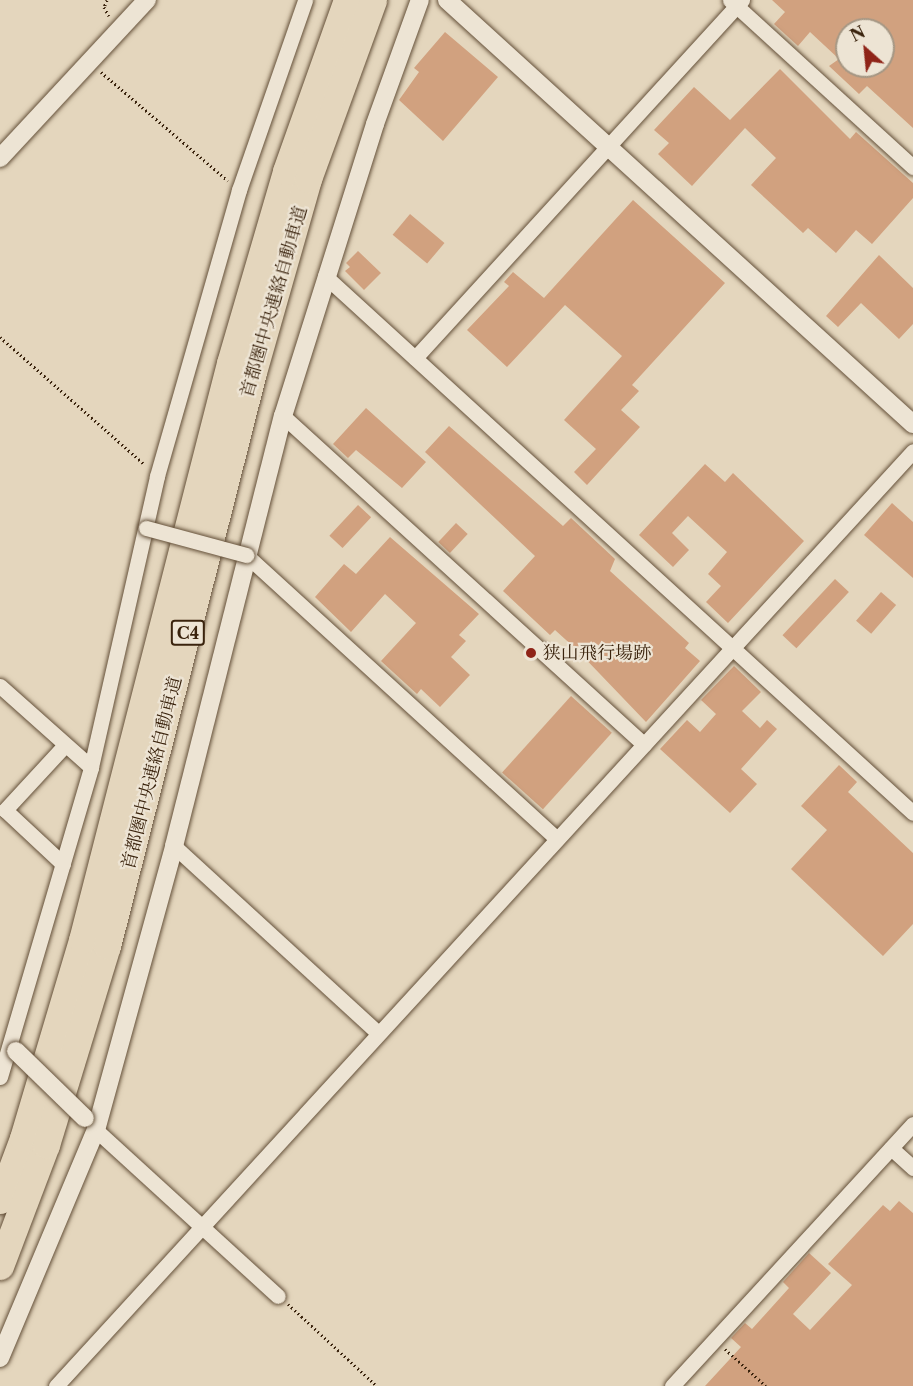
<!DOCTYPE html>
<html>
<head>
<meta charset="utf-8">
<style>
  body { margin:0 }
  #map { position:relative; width:913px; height:1386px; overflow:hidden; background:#e4d6bd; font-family:"Libre Caslon Text","Noto Serif JP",serif }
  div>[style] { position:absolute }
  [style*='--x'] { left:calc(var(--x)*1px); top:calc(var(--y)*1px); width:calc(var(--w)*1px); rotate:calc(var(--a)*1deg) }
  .building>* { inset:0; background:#d1a17f; transform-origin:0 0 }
  .path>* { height:3px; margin-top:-1.5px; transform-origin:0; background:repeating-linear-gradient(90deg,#3a230d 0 1.5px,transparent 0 4.5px) }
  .roads { filter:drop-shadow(0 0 2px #645039) drop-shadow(0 0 2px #645039) }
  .minor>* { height:15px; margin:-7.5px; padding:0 7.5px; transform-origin:7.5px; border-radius:7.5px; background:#ede4d4 }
  .tertiary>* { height:18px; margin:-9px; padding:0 9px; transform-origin:9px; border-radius:9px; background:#ede4d4 }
  .motorway>* { height:27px; margin:-13.5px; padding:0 13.5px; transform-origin:13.5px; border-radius:13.5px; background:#e4d6bd }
  .bridges { filter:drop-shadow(0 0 2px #645039) drop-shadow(0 0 2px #645039) }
  .minor-bridge>* { height:15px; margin:-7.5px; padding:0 7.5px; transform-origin:7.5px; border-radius:7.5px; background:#ede4d4 }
  .tertiary-bridge>* { height:18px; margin:-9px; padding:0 9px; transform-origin:9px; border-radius:9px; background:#ede4d4 }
  .dots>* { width:16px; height:16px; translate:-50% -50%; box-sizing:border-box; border:3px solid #ede4d4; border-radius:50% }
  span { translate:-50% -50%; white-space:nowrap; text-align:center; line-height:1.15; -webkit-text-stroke:4.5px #ede4d4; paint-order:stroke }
  .shield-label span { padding:2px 4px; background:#ede4d4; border:2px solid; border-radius:4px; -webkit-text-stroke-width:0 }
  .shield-label { font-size:16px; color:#3a230d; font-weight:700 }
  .street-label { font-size:18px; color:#3a230d }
  .poi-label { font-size:18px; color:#3a230d }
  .left { translate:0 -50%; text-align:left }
  .north { position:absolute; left:835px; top:18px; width:60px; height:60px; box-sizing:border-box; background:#ede4d4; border:2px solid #a59784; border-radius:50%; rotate:333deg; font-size:16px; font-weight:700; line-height:24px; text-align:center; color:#3a230d }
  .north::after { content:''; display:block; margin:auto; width:21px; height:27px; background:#8f2418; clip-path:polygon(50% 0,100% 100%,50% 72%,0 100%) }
</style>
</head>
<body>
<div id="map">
  <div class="building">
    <div style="clip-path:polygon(evenodd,772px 0,913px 0,913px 128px,867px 86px,859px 94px,829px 66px,839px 59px,810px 32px,798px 46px,774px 24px,785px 12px,772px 0,847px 30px,883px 30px,883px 66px,847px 66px,847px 30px)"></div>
    <div style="clip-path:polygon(445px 32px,498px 77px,443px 141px,399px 100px,419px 72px,414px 68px)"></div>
    <div style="clip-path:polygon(780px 69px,850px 139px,856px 132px,913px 183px,913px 198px,872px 244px,856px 230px,836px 253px,808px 228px,803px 233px,751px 185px,776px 158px,745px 128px,692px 186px,658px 154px,669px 143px,654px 130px,694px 87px,730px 120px)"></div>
    <div style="clip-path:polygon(633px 200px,725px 283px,632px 385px,639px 391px,621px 410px,640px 427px,587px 485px,574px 472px,596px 449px,564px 420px,622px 356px,565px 305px,507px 367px,467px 330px,509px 286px,504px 282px,513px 272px,544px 298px)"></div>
    <div style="left:410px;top:214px;width:45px;height:27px;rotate:40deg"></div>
    <div style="clip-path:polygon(358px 251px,381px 273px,364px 290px,345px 271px,350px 267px,346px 263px)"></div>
    <div style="clip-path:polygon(879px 255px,913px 288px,913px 324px,899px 339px,861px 303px,838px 327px,826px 316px)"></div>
    <div style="clip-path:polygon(366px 408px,426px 462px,402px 488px,356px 450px,348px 458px,333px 444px)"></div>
    <div style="clip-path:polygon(449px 426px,563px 526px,571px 518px,615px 559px,610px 571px,689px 643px,685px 648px,700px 661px,646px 722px,576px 649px,555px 630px,550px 635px,503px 591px,535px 556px,425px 452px)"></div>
    <div style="clip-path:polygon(705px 464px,725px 482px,733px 473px,804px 541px,728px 623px,706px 602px,721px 586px,708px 574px,727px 552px,688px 516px,672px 533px,689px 550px,673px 567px,639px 535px)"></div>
    <div style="clip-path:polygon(892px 503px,913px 522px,913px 578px,864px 535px)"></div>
    <div style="left:358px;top:505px;width:18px;height:42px;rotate:43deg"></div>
    <div style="left:456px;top:523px;width:16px;height:26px;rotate:43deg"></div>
    <div style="clip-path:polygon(390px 537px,479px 614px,459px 635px,466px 641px,451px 657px,470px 675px,440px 707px,421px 689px,417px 694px,381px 661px,416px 623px,385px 594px,351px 632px,315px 597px,344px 564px,356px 574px)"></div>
    <div style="left:835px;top:579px;width:19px;height:77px;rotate:43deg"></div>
    <div style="left:881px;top:592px;width:20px;height:38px;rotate:41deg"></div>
    <div style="clip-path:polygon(734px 666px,761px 692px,742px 711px,760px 728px,767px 720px,777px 729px,741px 769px,757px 784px,730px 813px,660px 749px,687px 720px,700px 732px,716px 714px,701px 700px)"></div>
    <div style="left:571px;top:696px;width:55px;height:103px;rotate:42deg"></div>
    <div style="clip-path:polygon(839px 765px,857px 782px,848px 792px,913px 853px,913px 924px,883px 956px,791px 869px,827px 830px,801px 806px)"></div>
    <div style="clip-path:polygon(899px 1201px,913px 1213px,913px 1386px,705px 1386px,741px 1347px,731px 1338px,745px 1323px,752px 1329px,789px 1288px,783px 1282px,809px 1253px,831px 1273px,793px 1314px,810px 1330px,852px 1285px,828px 1264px,883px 1205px,890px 1211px)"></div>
  </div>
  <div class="path">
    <div style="--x:107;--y:0;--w:8;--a:113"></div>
    <div style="--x:104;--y:7;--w:10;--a:61"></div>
    <div style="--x:101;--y:72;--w:167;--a:40.6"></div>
    <div style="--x:0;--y:337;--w:193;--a:41.4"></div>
    <div style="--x:288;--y:1304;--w:121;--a:42.7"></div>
    <div style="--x:725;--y:1349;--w:55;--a:42.1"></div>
  </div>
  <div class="roads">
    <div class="minor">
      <div style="--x:730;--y:0;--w:248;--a:42.4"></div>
      <div style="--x:325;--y:276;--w:796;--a:42.4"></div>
      <div style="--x:415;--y:358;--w:485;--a:-47.6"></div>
      <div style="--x:283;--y:416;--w:488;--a:42.3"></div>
      <div style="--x:246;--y:555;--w:420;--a:42.4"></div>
      <div style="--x:0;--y:686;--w:122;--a:41.7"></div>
      <div style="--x:174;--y:846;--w:277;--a:42.5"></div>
      <div style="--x:63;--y:864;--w:79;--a:-137"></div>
      <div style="--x:5;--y:810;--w:88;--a:-47.3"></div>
      <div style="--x:0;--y:1077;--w:323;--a:-73.6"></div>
      <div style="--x:91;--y:767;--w:298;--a:-77.2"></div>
      <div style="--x:157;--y:476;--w:298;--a:-74"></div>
      <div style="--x:239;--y:190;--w:201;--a:-70.8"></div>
      <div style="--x:96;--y:1130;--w:246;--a:42.4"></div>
      <div style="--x:891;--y:1148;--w:30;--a:42"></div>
      <div style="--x:56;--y:1386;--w:1268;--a:-47.49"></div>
      <div style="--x:672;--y:1386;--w:356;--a:-47.4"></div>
    </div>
    <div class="tertiary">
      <div style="--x:447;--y:0;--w:630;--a:42.3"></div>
      <div style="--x:0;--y:158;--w:216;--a:-47.1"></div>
      <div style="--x:0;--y:1358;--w:247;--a:-67.2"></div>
      <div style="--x:96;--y:1130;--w:295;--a:-74.6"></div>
      <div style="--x:174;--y:846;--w:444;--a:-75.8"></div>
      <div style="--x:283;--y:416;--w:306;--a:-72.5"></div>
      <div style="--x:375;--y:124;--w:132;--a:-70.1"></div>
    </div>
    <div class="motorway">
      <div style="--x:0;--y:1200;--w:66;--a:-69.6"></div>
      <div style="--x:23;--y:1138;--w:207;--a:-73.4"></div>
      <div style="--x:82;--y:940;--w:596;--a:-75.61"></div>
      <div style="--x:230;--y:363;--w:200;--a:-73.7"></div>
      <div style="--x:286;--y:171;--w:182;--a:-70.4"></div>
      <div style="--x:0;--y:1266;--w:129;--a:-69.2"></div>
      <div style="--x:46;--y:1145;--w:208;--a:-73"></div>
      <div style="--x:107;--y:946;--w:592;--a:-75.73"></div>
      <div style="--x:253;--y:372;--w:201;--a:-74.1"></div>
      <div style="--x:308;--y:179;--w:190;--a:-70"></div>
    </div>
  </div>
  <div class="bridges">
    <div class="minor-bridge">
      <div style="--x:146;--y:528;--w:104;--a:15.1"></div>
    </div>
    <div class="tertiary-bridge">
      <div style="--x:16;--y:1051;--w:96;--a:44.2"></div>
    </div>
  </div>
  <div class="dots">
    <div style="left:531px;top:653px;background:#8f2418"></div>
  </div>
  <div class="shield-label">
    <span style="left:188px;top:633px">C4</span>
  </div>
  <div class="street-label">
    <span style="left:274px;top:302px;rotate:-74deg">首都圏中央連絡自動車道</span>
    <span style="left:152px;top:773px;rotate:-76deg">首都圏中央連絡自動車道</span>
  </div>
  <div class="poi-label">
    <span class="left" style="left:543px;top:653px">狭山飛行場跡</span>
  </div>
  <div class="north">N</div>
</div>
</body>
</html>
